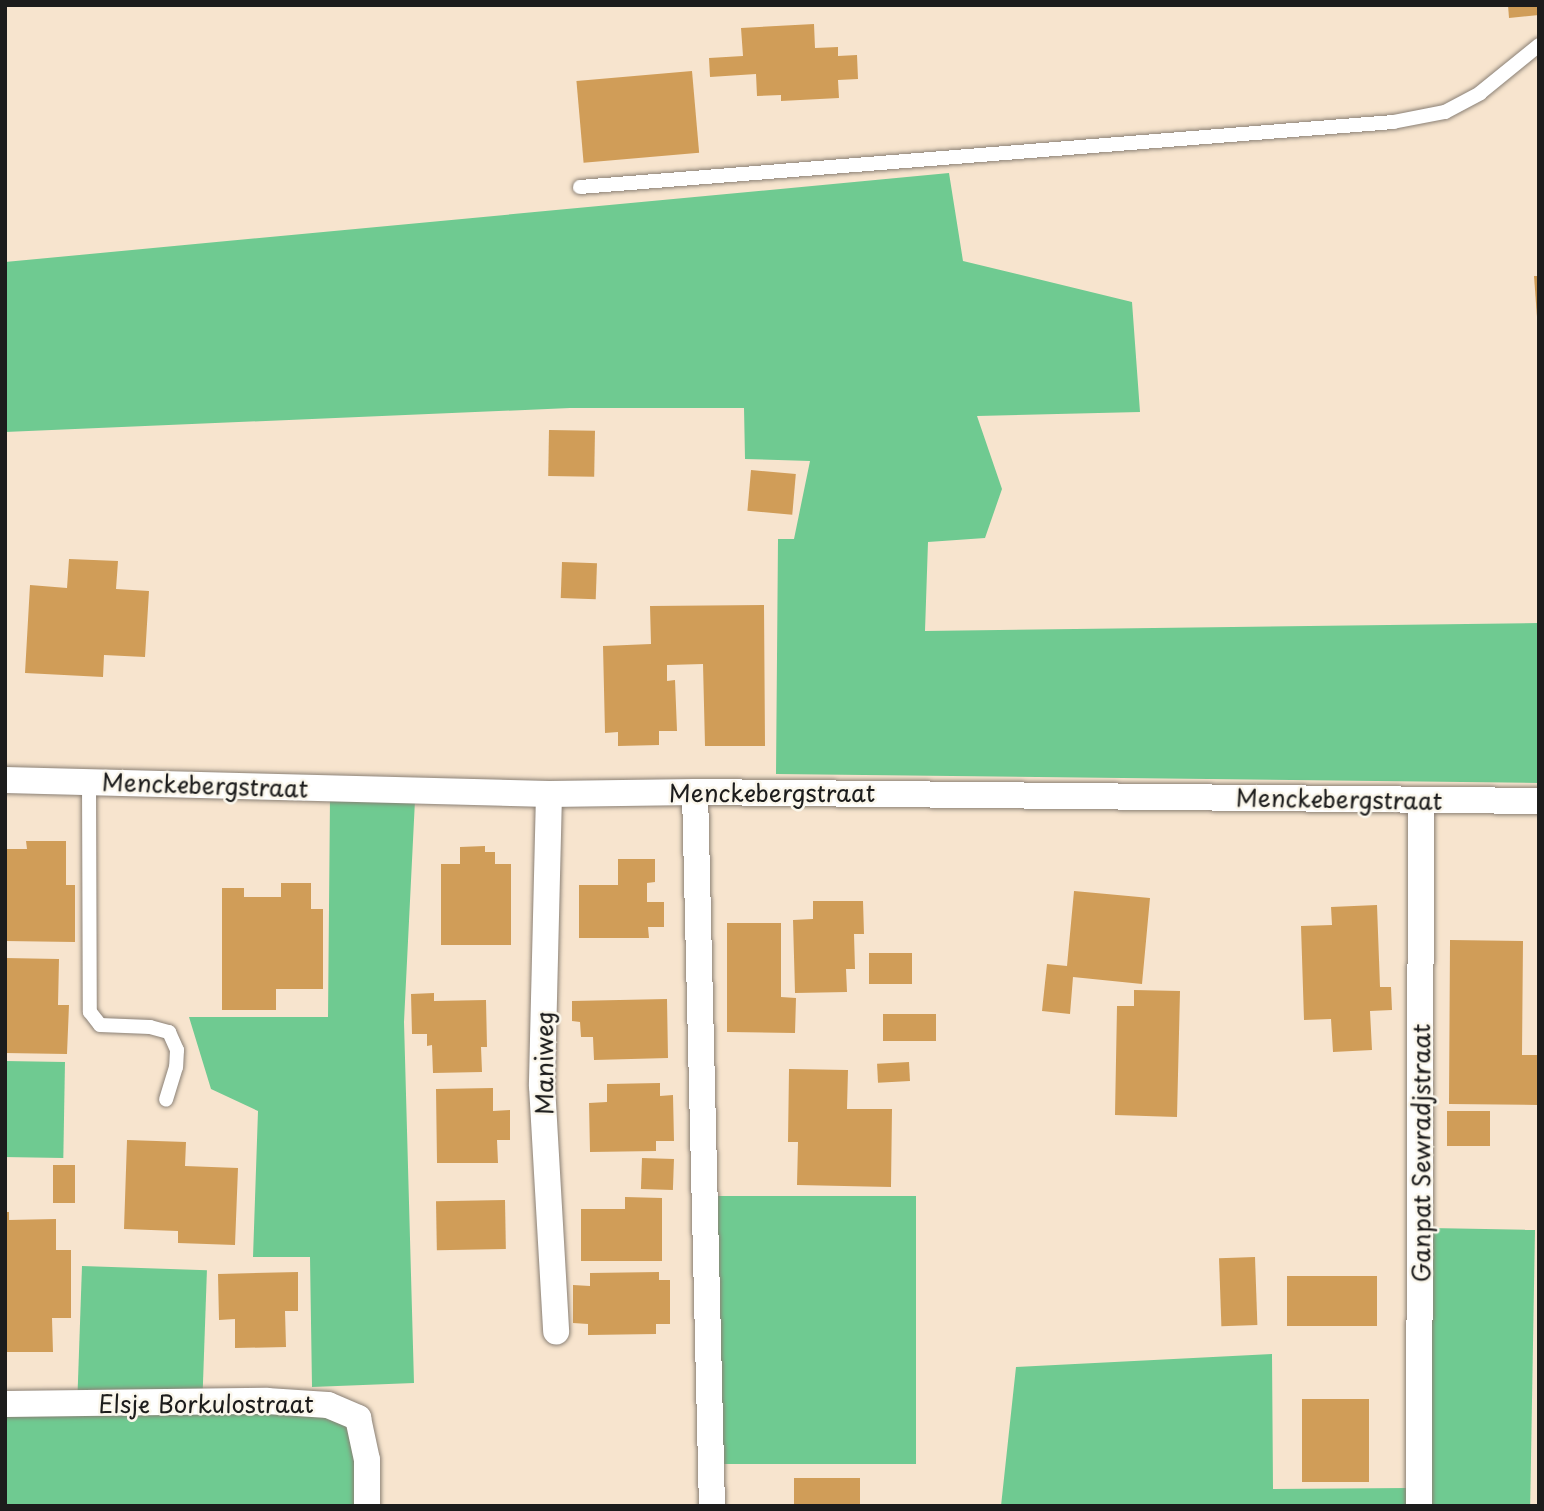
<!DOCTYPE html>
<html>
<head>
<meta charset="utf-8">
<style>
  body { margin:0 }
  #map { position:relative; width:1544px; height:1511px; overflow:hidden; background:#f7e4ce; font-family:"Playpen Sans",sans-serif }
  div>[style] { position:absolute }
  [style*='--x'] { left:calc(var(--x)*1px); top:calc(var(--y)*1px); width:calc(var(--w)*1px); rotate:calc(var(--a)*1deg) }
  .green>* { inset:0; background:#6fca91; transform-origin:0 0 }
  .building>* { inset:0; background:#d09d58; transform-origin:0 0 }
  .roads { filter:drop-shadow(0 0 2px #8a8075) drop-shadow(0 0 2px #8a8075) }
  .service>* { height:14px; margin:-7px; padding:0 7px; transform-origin:7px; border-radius:7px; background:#fff }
  .minor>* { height:26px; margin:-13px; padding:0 13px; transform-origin:13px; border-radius:13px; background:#fff }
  span { translate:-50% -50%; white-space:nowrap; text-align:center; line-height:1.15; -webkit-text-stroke:5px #fbf7ec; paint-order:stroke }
  .street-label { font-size:24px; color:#1c1c1c }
  .frame { position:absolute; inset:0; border:7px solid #1c1c1c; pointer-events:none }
</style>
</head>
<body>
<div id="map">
  <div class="green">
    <div style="clip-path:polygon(949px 173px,963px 261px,1132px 302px,1140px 412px,977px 416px,1002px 489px,985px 538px,928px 542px,925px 631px,1539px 623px,1539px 783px,776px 774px,778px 539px,794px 539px,810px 461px,745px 459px,744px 408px,570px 408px,5px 432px,5px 262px)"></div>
    <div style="clip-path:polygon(330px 797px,415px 800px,404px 1022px,414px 1383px,312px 1387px,310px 1257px,253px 1257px,258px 1111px,211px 1089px,189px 1017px,328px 1017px)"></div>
    <div style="left:5px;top:1061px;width:60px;height:96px;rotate:1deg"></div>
    <div style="left:713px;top:1196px;width:203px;height:268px"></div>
    <div style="left:1430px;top:1228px;width:105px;height:278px;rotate:1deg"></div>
    <div style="left:82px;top:1266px;width:125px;height:126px;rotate:2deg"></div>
    <div style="clip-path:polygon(1272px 1354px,1273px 1489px,1407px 1488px,1407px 1506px,1001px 1506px,1016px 1367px)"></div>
    <div style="clip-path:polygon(285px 1411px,328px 1414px,351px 1430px,359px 1506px,5px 1506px,5px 1414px)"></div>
  </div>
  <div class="building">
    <div style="clip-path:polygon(1508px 5px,1539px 5px,1539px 15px,1509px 18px)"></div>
    <div style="clip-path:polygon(814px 24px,815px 48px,838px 47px,838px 56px,857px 55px,858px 79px,838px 80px,839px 98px,781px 101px,781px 95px,757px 96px,756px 74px,710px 77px,709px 58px,743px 56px,741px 28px)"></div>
    <div style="left:692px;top:71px;width:82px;height:116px;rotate:85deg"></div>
    <div style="clip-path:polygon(1534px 276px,1539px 276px,1539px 317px,1537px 317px)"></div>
    <div style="left:549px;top:430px;width:46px;height:46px;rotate:1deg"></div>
    <div style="left:751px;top:470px;width:45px;height:41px;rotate:5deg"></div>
    <div style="clip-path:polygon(69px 559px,118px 561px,116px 589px,149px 591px,145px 657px,104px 655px,103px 677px,25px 673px,30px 585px,67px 588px)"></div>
    <div style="left:562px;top:562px;width:35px;height:36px;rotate:2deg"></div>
    <div style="clip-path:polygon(764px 605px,765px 746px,705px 746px,703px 664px,667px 665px,667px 681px,675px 680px,677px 731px,659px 731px,659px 745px,618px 746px,618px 732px,605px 733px,603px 646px,651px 644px,650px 606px)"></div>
    <div style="clip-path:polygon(26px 841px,66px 841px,66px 885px,75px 885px,75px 942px,5px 941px,5px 849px,27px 849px)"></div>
    <div style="clip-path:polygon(485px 846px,485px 852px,495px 852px,495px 864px,511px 864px,511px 945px,441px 945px,441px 864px,460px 864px,460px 847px)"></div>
    <div style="clip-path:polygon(618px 859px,655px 859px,655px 882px,647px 883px,647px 902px,664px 902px,664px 927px,648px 927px,649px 938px,579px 938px,579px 885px,618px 885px)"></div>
    <div style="clip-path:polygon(281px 883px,311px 883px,311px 909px,323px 909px,323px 989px,276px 989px,276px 1010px,222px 1010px,222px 888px,244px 888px,244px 897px,281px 897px)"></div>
    <div style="clip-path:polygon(1074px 891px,1150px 898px,1142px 984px,1073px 977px,1070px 1014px,1042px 1011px,1047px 964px,1067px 966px)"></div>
    <div style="clip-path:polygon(813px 901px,863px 901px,864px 934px,854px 934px,855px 969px,846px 969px,847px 992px,795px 993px,793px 920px,813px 919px)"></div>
    <div style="clip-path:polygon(1377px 905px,1380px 987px,1391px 987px,1392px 1010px,1370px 1011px,1372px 1050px,1333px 1052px,1331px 1019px,1304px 1020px,1301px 926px,1332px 925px,1331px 907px)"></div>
    <div style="clip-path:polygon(727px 923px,781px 923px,781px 997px,796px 998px,795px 1033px,727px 1032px)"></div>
    <div style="clip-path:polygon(1450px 940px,1523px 941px,1522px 1055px,1539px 1055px,1539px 1105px,1449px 1104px)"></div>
    <div style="left:869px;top:953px;width:43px;height:31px"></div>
    <div style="clip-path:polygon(5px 958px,59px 959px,58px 1005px,69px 1005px,67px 1054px,5px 1053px)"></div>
    <div style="clip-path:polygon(1134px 990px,1180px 991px,1177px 1117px,1115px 1115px,1117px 1006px,1134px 1006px)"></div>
    <div style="clip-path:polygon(434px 993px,434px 1001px,486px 1000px,487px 1047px,481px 1047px,482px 1072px,433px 1073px,432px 1045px,427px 1046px,427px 1034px,412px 1034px,411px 994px)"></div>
    <div style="clip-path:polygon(667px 999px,668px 1058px,594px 1060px,593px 1037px,581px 1037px,580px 1022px,572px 1021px,572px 1001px)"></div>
    <div style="left:936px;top:1014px;width:27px;height:53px;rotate:90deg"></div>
    <div style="left:909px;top:1062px;width:19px;height:32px;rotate:87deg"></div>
    <div style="clip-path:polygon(789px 1069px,848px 1070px,847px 1109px,892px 1109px,891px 1187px,797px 1185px,798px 1142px,788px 1142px)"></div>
    <div style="clip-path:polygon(660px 1083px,660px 1096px,673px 1095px,674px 1141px,656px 1141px,656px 1151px,590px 1152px,589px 1103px,607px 1102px,607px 1084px)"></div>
    <div style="clip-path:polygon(493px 1088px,493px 1111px,510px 1110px,510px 1140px,497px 1140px,498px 1163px,437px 1163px,436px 1089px)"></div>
    <div style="left:1447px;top:1111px;width:43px;height:35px"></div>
    <div style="clip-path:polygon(127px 1140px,186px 1142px,185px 1166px,238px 1168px,235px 1245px,178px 1243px,178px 1231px,124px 1229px)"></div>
    <div style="left:642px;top:1158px;width:32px;height:31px;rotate:2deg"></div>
    <div style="left:53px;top:1165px;width:22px;height:38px"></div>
    <div style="clip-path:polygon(625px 1197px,662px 1198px,662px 1261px,581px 1261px,581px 1209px,625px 1209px)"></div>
    <div style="left:505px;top:1200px;width:49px;height:69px;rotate:89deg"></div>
    <div style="clip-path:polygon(5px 1212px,9px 1212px,9px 1220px,56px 1219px,56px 1250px,71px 1250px,71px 1318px,52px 1318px,53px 1352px,5px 1352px)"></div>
    <div style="left:1255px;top:1257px;width:68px;height:36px;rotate:88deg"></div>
    <div style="clip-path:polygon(298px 1272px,298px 1311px,285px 1311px,286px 1347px,235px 1348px,235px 1319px,219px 1320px,218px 1274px)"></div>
    <div style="clip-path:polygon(659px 1272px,659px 1280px,670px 1280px,670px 1324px,656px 1324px,656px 1334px,588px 1335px,588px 1324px,573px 1323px,573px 1285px,590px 1286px,590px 1273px)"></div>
    <div style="left:1377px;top:1276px;width:50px;height:90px;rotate:90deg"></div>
    <div style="left:1302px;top:1399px;width:67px;height:83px"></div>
    <div style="left:860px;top:1478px;width:28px;height:66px;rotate:90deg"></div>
  </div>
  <div class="roads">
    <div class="service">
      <div style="--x:580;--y:187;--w:816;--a:-4.57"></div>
      <div style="--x:1393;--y:122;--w:53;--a:-10.9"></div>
      <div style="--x:1445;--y:112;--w:40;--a:-28"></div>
      <div style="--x:1480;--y:93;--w:76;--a:-39.1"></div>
      <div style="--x:89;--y:782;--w:230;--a:89.8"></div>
      <div style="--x:90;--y:1012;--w:16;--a:52"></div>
      <div style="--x:100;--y:1025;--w:50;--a:2.3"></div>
      <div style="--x:150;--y:1027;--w:20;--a:15"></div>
      <div style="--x:169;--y:1032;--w:20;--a:66"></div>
      <div style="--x:177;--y:1050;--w:17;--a:93"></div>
      <div style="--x:176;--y:1067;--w:34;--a:107"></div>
    </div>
    <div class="minor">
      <div style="--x:5;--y:780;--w:544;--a:1.47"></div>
      <div style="--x:549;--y:794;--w:146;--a:-0.8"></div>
      <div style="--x:695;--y:792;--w:844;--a:0.61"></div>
      <div style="--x:695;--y:792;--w:714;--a:88.64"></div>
      <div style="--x:549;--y:794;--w:292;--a:91.4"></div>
      <div style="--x:542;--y:1086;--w:246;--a:86.7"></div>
      <div style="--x:5;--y:1404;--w:262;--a:-0.7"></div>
      <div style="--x:267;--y:1401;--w:61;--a:3.8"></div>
      <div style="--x:328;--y:1405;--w:33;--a:23"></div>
      <div style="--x:358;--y:1418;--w:43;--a:77.9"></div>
      <div style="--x:367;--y:1460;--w:46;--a:90"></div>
      <div style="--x:1419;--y:1506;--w:706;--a:-89.84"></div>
    </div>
  </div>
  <div class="street-label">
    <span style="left:205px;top:785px;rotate:2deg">Menckebergstraat</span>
    <span style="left:772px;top:793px">Menckebergstraat</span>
    <span style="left:1339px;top:799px;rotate:1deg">Menckebergstraat</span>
    <span style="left:544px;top:1063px;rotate:-90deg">Maniweg</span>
    <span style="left:1421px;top:1153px;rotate:-90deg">Ganpat Sewradjstraat</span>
    <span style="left:206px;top:1404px">Elsje Borkulostraat</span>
  </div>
  <div class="frame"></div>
</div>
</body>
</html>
